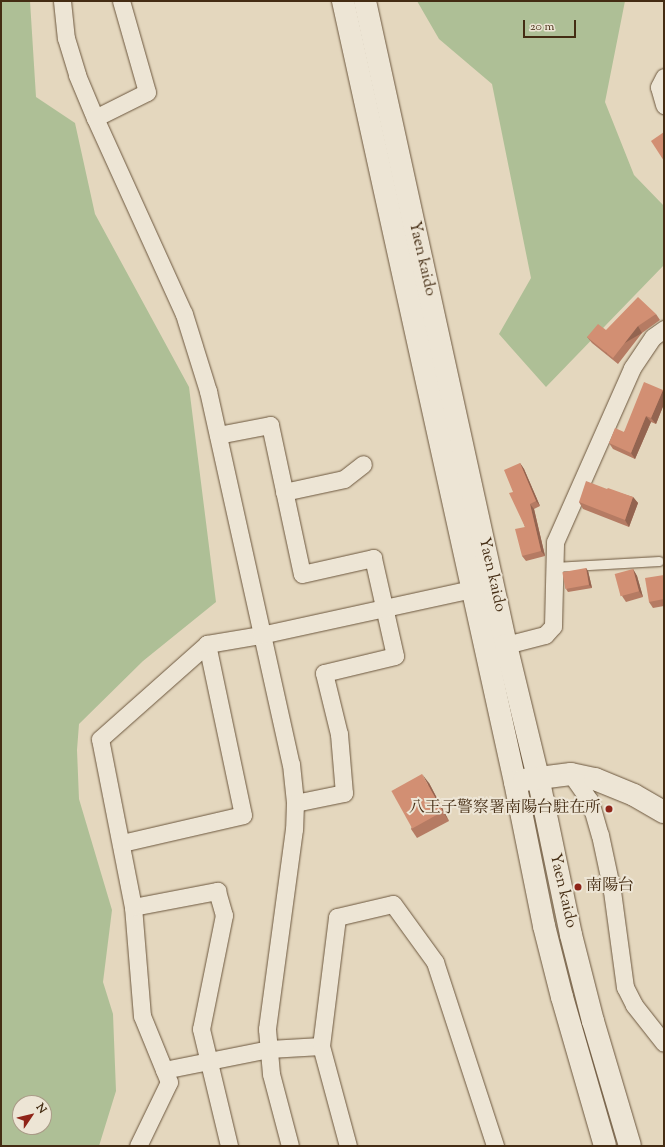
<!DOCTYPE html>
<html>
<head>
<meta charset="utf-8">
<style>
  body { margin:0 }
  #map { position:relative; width:665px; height:1147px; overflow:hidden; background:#e4d7be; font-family:"Sorts Mill Goudy","Noto Serif JP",serif }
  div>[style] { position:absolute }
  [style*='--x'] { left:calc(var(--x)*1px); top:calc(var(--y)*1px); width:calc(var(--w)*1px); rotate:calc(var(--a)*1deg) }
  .green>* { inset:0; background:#aebf96 }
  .roads { filter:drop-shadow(0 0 1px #6c573e) drop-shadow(0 0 1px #6c573e) }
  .lane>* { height:9px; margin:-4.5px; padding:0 4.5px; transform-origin:4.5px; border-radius:4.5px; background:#ede5d5 }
  .street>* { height:17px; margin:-8.5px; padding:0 8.5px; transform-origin:8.5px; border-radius:8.5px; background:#ede5d5 }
  .secondary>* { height:22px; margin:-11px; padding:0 11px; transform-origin:11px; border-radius:11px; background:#ede5d5 }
  .wall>* { inset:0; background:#b57b63 }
  .shaded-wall>* { inset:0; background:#936450; transform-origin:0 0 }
  .building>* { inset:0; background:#d28f73; transform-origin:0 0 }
  .dots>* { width:11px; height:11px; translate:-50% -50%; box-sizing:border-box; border:2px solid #ede5d5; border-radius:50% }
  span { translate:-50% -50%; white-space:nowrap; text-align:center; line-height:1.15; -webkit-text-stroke:4px #ede5d5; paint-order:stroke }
  .street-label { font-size:16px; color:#442c13 }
  .poi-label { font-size:16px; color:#442c13 }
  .right { translate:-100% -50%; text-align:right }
  .left { translate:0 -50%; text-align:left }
  .frame { position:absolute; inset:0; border:2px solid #442c13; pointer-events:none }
  .north { position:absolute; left:12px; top:1095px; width:40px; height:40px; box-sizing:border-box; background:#ede5d5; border:1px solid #a99b87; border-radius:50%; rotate:55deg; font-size:11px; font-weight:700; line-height:16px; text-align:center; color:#442c13 }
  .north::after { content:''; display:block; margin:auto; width:14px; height:18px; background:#8f2418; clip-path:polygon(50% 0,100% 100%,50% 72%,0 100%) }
  .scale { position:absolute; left:523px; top:20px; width:53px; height:18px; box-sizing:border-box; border:2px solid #442c13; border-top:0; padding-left:5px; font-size:12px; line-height:14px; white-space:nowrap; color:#442c13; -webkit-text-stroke:3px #ede5d5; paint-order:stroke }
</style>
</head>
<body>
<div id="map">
  <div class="green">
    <div style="clip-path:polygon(evenodd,1px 1px,30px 1px,36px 97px,75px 123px,95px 214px,189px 387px,216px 602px,143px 661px,79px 724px,77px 750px,79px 799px,112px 910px,103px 982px,113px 1014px,116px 1091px,99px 1146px,1px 1146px,1px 1px,20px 1103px,44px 1103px,44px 1127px,20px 1127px,20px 1103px)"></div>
    <div style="clip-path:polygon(417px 1px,625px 1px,605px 102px,634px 175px,664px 206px,664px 265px,546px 387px,499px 334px,531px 278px,492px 84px,439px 39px)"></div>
  </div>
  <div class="roads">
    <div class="lane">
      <div style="--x:554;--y:567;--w:105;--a:-3.3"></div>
    </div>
    <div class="street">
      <div style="--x:62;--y:1;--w:37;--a:84"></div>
      <div style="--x:66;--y:38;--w:39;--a:73"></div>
      <div style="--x:77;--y:75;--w:47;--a:67.3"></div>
      <div style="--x:95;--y:118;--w:215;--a:65.6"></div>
      <div style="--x:184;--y:314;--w:81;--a:72.7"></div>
      <div style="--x:208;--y:391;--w:382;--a:77.5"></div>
      <div style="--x:291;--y:764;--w:39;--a:84"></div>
      <div style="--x:295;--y:803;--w:26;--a:92"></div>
      <div style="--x:294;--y:829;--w:202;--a:97.7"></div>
      <div style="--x:267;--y:1029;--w:45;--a:84.9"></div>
      <div style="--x:271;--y:1074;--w:74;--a:75.2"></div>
      <div style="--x:664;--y:77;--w:11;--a:117"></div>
      <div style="--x:659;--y:87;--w:19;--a:74"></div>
      <div style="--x:95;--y:118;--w:58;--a:-26.6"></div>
      <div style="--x:147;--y:92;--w:95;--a:-105.9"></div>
      <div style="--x:218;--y:435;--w:53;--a:-10.9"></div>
      <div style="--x:270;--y:425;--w:152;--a:77.9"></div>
      <div style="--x:302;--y:574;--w:73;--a:-12.7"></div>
      <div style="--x:373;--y:558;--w:100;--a:77.3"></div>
      <div style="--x:395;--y:656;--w:73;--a:166.5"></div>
      <div style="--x:324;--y:673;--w:63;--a:76.2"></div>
      <div style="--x:339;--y:734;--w:59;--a:85.2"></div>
      <div style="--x:344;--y:793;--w:50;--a:168.5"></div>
      <div style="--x:284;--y:492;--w:61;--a:-12.2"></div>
      <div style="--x:344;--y:479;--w:24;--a:-38"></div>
      <div style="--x:506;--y:645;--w:40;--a:-14.4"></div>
      <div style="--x:545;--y:635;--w:12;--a:-48"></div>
      <div style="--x:553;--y:626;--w:84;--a:-88.6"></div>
      <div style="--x:555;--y:542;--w:190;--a:-66.1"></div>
      <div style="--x:632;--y:368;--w:37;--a:-56"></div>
      <div style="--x:653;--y:337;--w:14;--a:-36"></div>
      <div style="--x:571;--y:774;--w:33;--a:55"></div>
      <div style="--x:590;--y:801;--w:35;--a:74"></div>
      <div style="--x:600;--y:835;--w:57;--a:77.9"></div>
      <div style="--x:612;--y:891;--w:97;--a:82.3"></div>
      <div style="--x:625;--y:987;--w:20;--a:63"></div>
      <div style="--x:634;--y:1005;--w:48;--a:51.7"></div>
      <div style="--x:122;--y:843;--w:124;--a:-13"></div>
      <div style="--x:243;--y:815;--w:175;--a:-101.9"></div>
      <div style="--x:133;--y:907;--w:86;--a:-10.8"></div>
      <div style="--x:217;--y:891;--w:25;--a:74"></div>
      <div style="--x:224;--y:915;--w:116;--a:101.4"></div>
      <div style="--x:201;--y:1029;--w:120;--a:76.5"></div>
      <div style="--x:164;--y:1070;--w:107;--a:-11.3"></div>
      <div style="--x:269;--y:1049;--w:52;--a:-3.3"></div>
      <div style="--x:138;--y:1146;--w:71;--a:-64.2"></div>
      <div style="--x:169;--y:1082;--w:71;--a:-112.2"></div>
      <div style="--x:142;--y:1016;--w:109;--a:-94.7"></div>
      <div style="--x:133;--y:907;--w:171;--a:-101.1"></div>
      <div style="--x:100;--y:739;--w:143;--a:-41.6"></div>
      <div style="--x:207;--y:644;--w:55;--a:-9.5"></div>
      <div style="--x:261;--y:635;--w:216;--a:-12.3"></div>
      <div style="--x:348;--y:1146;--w:104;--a:-105.1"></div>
      <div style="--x:321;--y:1046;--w:130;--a:-82.9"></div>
      <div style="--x:337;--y:917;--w:57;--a:-13.1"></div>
      <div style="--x:393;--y:904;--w:72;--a:54.1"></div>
      <div style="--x:435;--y:962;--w:194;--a:71.9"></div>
    </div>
    <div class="secondary">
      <div style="--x:343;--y:1;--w:800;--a:77.58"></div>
      <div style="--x:515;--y:782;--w:147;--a:78.6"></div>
      <div style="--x:544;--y:926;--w:73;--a:75.8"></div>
      <div style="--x:562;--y:997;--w:155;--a:73.9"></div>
      <div style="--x:365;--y:1;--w:659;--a:77.65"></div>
      <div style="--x:506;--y:645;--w:136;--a:76.4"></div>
      <div style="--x:538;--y:777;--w:161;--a:78.2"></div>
      <div style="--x:571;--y:935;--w:89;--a:75.7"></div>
      <div style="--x:593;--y:1021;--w:130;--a:73.5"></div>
      <div style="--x:524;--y:780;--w:47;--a:-7.3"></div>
      <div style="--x:571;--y:774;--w:25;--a:12"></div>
      <div style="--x:595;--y:779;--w:42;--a:22.3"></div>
      <div style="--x:634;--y:795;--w:34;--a:30"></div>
    </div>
  </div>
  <div class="wall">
    <div style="clip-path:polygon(656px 314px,660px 320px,642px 333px,618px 364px,592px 343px,587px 337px)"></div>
    <div style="clip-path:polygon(663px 390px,664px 392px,664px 404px,656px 424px,651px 422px,635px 459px,613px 449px,609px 443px,624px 432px)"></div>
    <div style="clip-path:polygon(520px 463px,524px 469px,540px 506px,534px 509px,545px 556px,526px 561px,522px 556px,525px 527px,513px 492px)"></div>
    <div style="clip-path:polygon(607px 489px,633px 497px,638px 503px,629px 527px,583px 509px,579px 502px)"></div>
    <div style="clip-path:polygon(586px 568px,588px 571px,592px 588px,568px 592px,566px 589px)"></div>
    <div style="clip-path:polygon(633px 569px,637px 576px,643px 597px,626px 602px,622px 596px)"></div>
    <div style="clip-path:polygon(664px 575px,664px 606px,653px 608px,649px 602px)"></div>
    <div style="clip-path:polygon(429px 783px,449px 821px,417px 838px,411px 829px)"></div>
  </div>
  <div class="shaded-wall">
    <div style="left:638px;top:326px;width:8px;height:41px;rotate:60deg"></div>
    <div style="clip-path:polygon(663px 390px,664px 392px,664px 404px,656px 424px,651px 418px)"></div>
    <div style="clip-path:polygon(646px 416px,651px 422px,635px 459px,631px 453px)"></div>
    <div style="clip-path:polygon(520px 463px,524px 469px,540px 506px,536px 501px)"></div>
    <div style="clip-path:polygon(633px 497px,638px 503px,629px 527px,625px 520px)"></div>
    <div style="clip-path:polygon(530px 504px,534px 509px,545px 556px,541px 551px)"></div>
    <div style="clip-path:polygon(586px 568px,588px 571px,592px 588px,589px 585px)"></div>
    <div style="clip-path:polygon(633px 569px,637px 576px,643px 597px,639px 591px)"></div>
    <div style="clip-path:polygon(422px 774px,429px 783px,449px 821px,443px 812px)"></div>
  </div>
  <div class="building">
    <div style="clip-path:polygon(664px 132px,664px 161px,651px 141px)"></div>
    <div style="clip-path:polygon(638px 297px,656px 314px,638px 326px,613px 358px,587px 337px,598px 324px,606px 330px)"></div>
    <div style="clip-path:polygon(644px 382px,663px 390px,651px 418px,646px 416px,631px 453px,609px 443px,615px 428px,624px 432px)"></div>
    <div style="clip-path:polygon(520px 463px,536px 501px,530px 504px,541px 551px,522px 556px,515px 529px,525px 527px,509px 493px,513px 492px,504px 470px)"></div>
    <div style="clip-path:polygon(586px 481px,607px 489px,608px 488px,633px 497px,625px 520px,579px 502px)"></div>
    <div style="left:586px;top:568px;width:17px;height:24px;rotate:80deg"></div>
    <div style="left:633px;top:569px;width:23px;height:19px;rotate:75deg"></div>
    <div style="clip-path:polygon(664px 575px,664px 599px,649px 602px,645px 578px)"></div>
    <div style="left:422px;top:774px;width:43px;height:35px;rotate:61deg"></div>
  </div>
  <div class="dots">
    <div style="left:609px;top:809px;background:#8f2418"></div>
    <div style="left:578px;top:887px;background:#8f2418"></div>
  </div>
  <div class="street-label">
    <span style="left:421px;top:259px;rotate:77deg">Yaen kaido</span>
    <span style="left:491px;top:575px;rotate:77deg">Yaen kaido</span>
    <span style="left:562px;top:891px;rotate:77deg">Yaen kaido</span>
  </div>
  <div class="poi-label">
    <span class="right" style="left:601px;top:809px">八王子警察署南陽台駐在所</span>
    <span class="left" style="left:586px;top:887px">南陽台</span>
  </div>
  <div class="frame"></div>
  <div class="north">N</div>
  <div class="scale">20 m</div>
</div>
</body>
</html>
